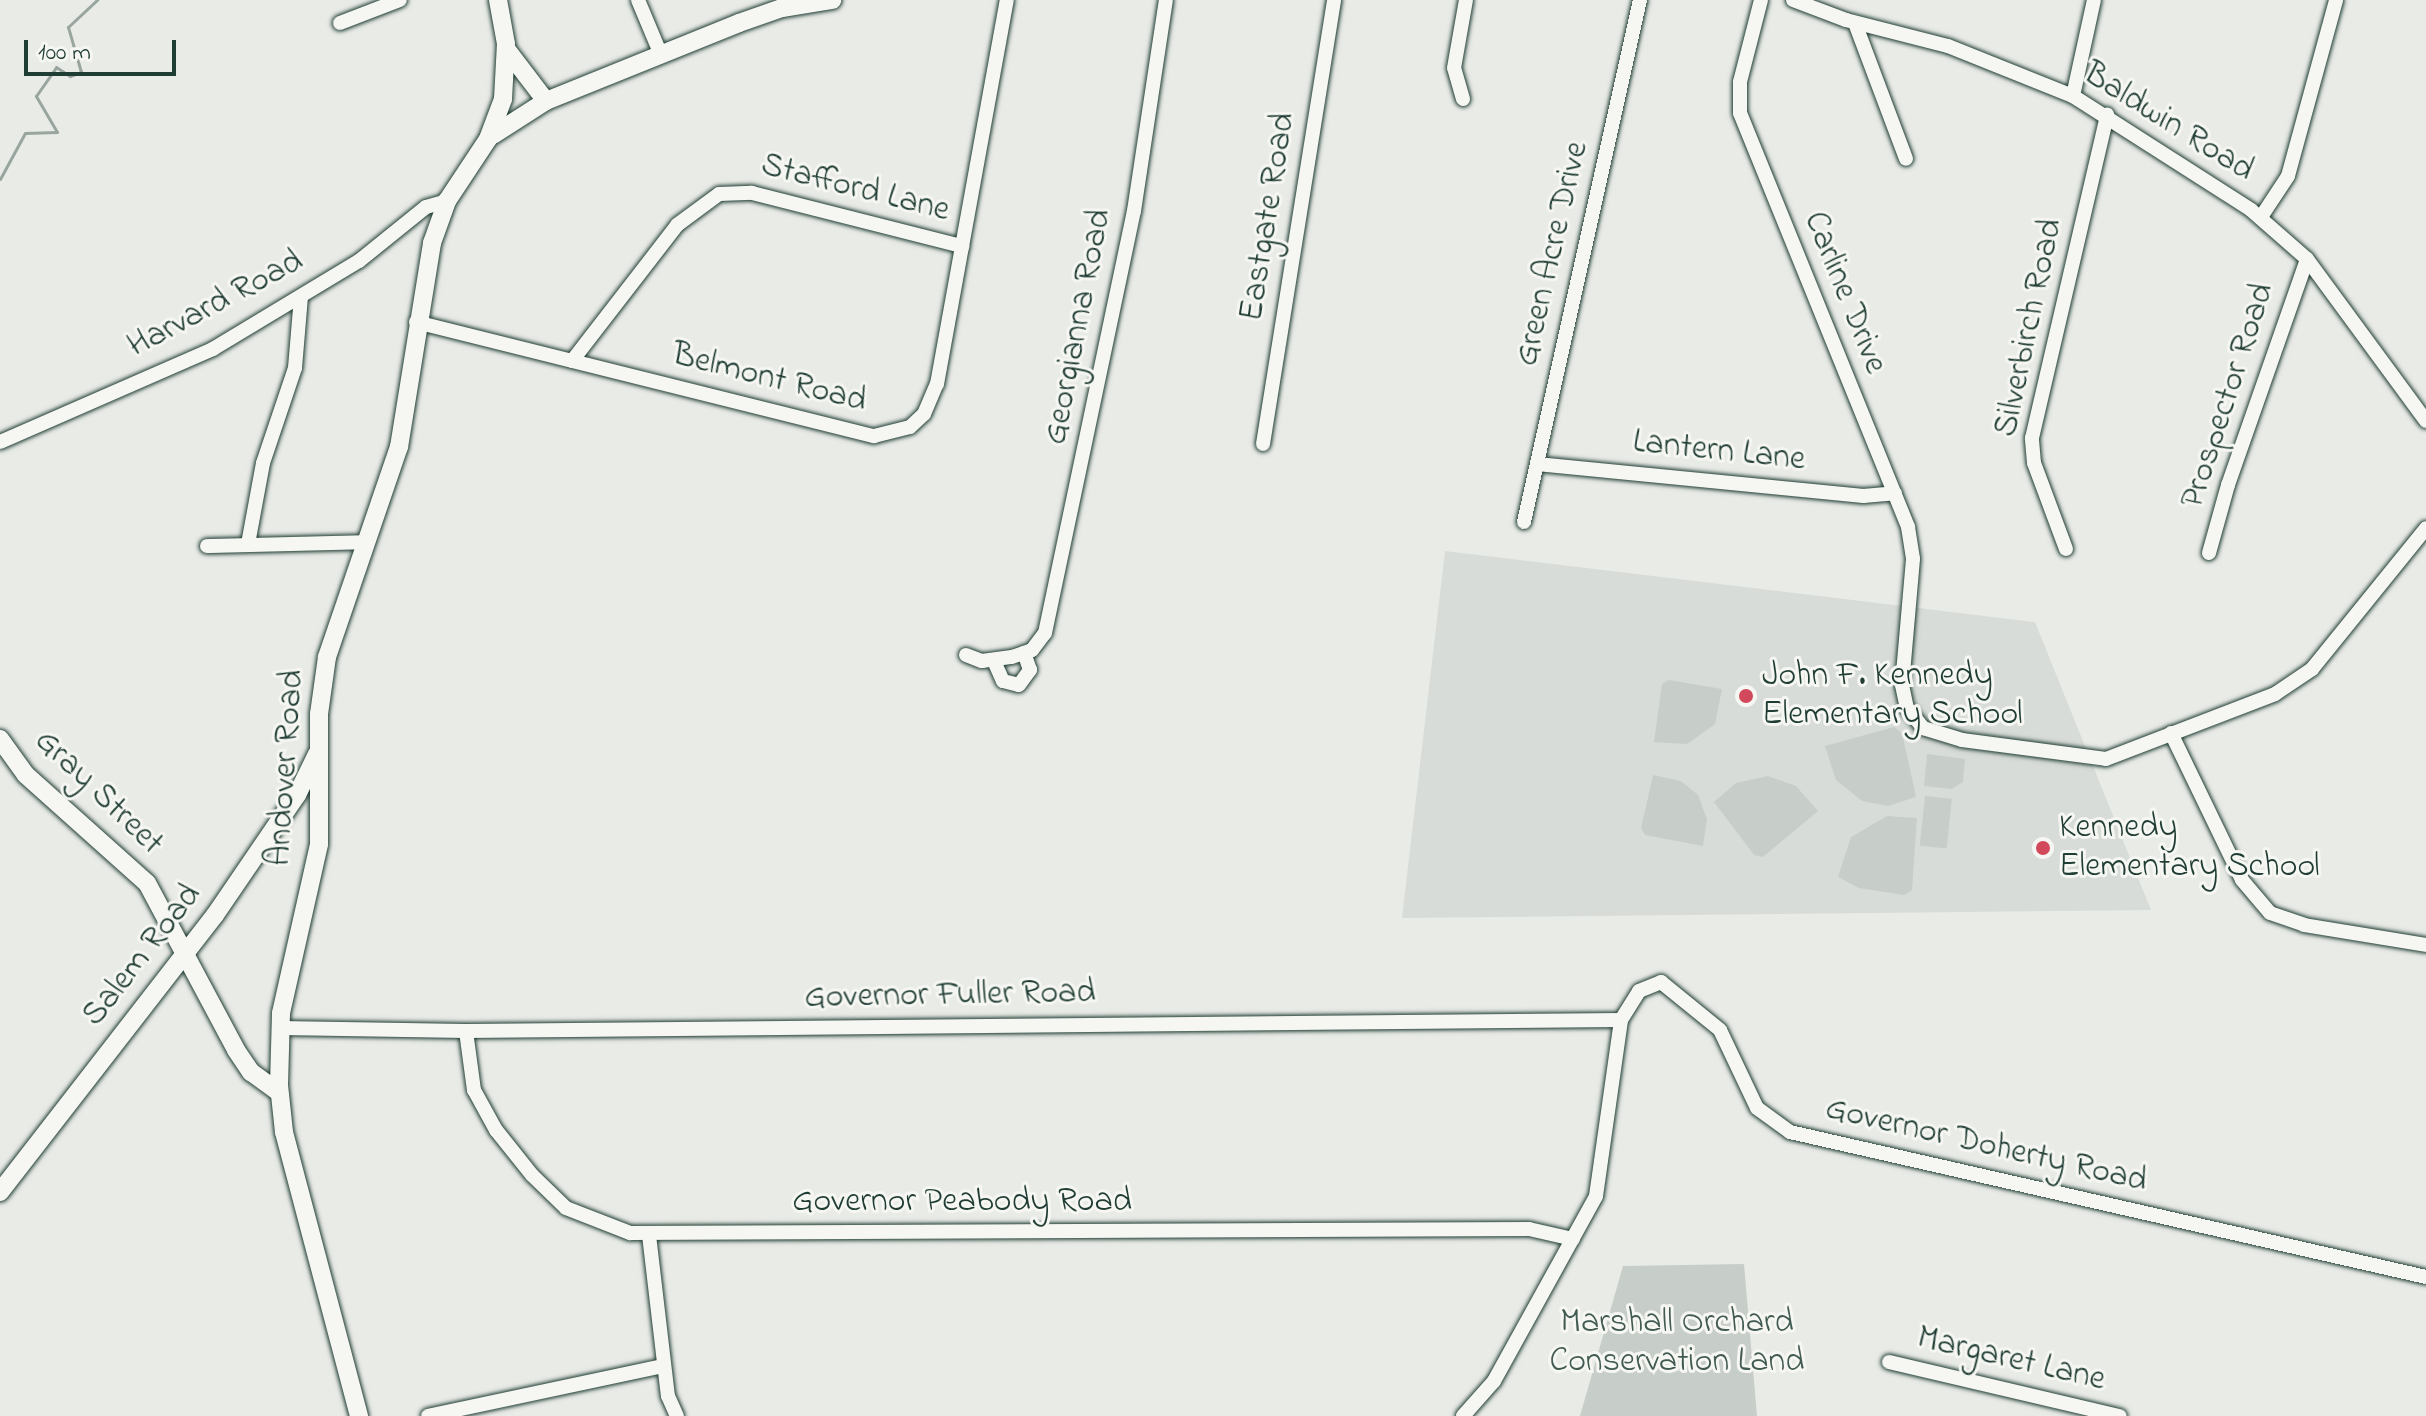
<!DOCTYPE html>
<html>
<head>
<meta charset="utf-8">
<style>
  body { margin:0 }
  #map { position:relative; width:2426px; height:1416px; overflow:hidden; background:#e9ebe7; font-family:"Indie Flower",sans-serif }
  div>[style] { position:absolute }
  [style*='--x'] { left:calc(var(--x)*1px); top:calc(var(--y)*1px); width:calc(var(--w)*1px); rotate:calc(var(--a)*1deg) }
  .built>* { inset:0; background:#d8dcd8 }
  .green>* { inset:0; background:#c7cec9; transform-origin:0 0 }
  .stream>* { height:3px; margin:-1.5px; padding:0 1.5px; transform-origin:1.5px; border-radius:1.5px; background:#99a6a0 }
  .roads { filter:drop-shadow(0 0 2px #1f3d34) drop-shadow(0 0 2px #1f3d34) }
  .minor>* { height:14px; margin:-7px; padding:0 7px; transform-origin:7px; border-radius:7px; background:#f6f6f2 }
  .major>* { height:18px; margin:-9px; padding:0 9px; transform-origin:9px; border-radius:9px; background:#f6f6f2 }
  .dots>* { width:22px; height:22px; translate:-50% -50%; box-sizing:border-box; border:4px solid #f6f6f2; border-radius:50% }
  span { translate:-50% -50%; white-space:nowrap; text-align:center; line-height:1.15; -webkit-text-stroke:6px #f6f6f2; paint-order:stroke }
  .street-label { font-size:34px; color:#1f3d34 }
  .poi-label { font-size:34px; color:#1f3d34 }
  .left { translate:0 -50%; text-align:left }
  .park-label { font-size:34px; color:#415a52 }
  .scale { position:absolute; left:24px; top:40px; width:152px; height:36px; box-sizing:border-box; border:4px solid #1f3d34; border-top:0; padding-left:10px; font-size:24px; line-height:28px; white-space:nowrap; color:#1f3d34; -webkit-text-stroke:6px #f6f6f2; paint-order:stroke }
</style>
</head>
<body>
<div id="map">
  <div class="built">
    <div style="clip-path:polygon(1445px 551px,2035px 622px,2151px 910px,1402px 918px)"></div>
  </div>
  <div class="green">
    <div style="clip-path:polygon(1669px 680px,1722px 689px,1715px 724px,1687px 744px,1654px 742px,1662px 684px)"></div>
    <div style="clip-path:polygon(1894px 727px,1902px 733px,1916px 797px,1888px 806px,1862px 801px,1836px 780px,1825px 746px)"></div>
    <div style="clip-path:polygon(1927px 754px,1965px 759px,1963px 782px,1952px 789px,1924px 786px)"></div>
    <div style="clip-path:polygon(1653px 775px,1681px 781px,1698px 795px,1707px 819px,1703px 846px,1645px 835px,1641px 828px)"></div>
    <div style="clip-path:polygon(1768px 776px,1796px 786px,1818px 811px,1763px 857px,1754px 855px,1714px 802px,1736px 783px)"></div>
    <div style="left:1925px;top:796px;width:27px;height:50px;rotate:6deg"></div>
    <div style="clip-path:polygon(1887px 816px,1917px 818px,1912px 890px,1904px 895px,1859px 888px,1838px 877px,1851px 837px)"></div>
    <div style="clip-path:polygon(1744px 1264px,1757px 1416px,1580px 1416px,1623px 1266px)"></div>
  </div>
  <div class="stream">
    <div style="--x:0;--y:179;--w:52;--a:-61.5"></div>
    <div style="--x:25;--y:133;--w:32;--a:-2"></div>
    <div style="--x:57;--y:132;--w:42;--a:-120.3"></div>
    <div style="--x:36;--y:96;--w:35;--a:-55"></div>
    <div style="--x:56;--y:67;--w:17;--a:33"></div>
    <div style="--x:70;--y:76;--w:12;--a:-20"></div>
    <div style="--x:81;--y:72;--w:47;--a:-106.1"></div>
    <div style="--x:68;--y:27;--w:40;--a:-43"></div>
  </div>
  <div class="roads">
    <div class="minor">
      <div style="--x:638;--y:0;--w:60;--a:67.3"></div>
      <div style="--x:1761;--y:0;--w:85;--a:104.4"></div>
      <div style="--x:1740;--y:82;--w:31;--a:90"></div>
      <div style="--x:1740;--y:113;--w:447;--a:67.9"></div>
      <div style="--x:1908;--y:527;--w:32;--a:81"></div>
      <div style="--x:1913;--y:559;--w:126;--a:95"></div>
      <div style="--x:1902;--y:685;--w:24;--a:78"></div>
      <div style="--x:1907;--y:708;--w:26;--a:51"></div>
      <div style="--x:1923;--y:728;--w:41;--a:17.1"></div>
      <div style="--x:1962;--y:740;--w:145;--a:7.5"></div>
      <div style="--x:2106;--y:759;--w:181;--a:-21"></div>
      <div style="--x:2275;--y:694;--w:45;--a:-34"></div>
      <div style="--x:2312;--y:669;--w:181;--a:-51"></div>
      <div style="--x:1793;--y:0;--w:57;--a:20.7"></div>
      <div style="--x:1846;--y:20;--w:105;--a:14.3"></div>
      <div style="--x:1948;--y:46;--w:135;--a:21.8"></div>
      <div style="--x:2073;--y:96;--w:211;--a:32.6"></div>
      <div style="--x:2251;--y:210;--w:74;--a:41.2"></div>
      <div style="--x:2307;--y:259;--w:201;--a:53.7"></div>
      <div style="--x:340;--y:23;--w:64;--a:-21"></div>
      <div style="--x:1855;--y:23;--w:145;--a:69.4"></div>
      <div style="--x:2073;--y:96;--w:98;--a:-77.7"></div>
      <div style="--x:1463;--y:99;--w:32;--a:-106"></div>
      <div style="--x:1454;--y:68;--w:69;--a:-80"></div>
      <div style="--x:2261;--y:217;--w:49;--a:-56.6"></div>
      <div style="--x:2288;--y:176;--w:182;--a:-74.7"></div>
      <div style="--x:416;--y:322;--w:472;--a:14"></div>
      <div style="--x:874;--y:436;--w:37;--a:-14"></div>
      <div style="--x:910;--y:427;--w:19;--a:-43"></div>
      <div style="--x:924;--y:414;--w:33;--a:-67"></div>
      <div style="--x:937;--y:384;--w:390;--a:-79.7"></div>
      <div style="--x:572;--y:361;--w:172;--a:-52.3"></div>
      <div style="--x:677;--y:225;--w:52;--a:-36.4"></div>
      <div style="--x:719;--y:194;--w:33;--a:-2"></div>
      <div style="--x:752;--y:193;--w:217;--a:14.2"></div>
      <div style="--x:0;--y:442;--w:232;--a:-23.6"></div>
      <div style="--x:213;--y:349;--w:170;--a:-31.1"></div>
      <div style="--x:359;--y:261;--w:86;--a:-38.9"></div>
      <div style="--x:426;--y:207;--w:22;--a:-16"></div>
      <div style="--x:1263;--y:444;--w:450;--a:-80.9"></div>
      <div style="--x:1537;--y:464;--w:328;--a:5.6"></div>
      <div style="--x:1863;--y:496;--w:32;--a:-5"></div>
      <div style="--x:1524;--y:522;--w:535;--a:-77.47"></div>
      <div style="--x:248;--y:544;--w:82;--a:-79.5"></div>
      <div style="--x:263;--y:463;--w:100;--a:-71.4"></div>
      <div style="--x:295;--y:368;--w:71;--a:-85.2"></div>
      <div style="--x:207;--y:546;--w:159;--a:-1.4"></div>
      <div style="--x:2066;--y:549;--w:92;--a:-110.4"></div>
      <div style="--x:2034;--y:463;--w:25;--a:-95"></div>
      <div style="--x:2032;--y:438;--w:332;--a:-76.9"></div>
      <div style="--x:2209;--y:553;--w:71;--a:-74.4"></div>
      <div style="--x:2228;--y:485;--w:239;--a:-70.7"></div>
      <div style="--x:966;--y:655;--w:17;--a:21"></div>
      <div style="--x:982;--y:661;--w:30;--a:-8"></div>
      <div style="--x:1012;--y:657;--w:21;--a:-19"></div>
      <div style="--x:1032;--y:650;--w:21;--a:-53"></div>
      <div style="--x:1045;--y:633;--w:431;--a:-78.1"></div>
      <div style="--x:1134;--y:211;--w:213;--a:-81.4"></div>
      <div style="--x:994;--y:661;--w:22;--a:66"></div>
      <div style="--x:1003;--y:681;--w:16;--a:14"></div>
      <div style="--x:1019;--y:685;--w:19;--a:-54"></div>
      <div style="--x:1030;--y:670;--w:18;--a:-109"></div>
      <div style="--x:2171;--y:733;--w:163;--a:64.2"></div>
      <div style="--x:2242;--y:880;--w:43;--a:49.7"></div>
      <div style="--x:2270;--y:913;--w:36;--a:19"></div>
      <div style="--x:2304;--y:925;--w:124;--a:9.3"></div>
      <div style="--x:280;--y:1028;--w:186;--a:0.9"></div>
      <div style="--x:466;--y:1031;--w:1155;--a:-0.55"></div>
      <div style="--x:466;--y:1031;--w:60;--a:82.3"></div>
      <div style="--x:474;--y:1090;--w:46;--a:61.2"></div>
      <div style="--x:496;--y:1130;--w:58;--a:51.3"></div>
      <div style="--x:532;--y:1175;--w:47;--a:44.1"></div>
      <div style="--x:566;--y:1208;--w:69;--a:21.3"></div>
      <div style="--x:630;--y:1233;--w:899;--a:-0.25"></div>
      <div style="--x:1529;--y:1229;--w:45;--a:12.8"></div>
      <div style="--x:649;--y:1235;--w:162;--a:83.3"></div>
      <div style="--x:668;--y:1396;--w:22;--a:66"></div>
      <div style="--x:1889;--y:1362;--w:237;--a:13.2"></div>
      <div style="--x:428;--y:1416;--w:241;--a:-12"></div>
      <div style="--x:1463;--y:1416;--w:47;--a:-48.5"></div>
      <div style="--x:1494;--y:1381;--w:211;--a:-61.1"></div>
      <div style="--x:1596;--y:1196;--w:178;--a:-81.9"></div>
      <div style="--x:1621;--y:1020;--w:34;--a:-58"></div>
      <div style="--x:1639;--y:991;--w:24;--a:-22"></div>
      <div style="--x:1661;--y:982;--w:76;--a:39.1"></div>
      <div style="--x:1720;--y:1030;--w:86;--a:64.6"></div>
      <div style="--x:1757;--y:1108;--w:41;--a:36"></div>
      <div style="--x:1790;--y:1132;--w:652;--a:12.84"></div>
    </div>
    <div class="major">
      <div style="--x:507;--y:50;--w:64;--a:52.6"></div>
      <div style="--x:493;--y:135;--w:63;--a:-32.7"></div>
      <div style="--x:546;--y:101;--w:208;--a:-22"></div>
      <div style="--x:739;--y:23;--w:46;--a:-19.2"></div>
      <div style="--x:782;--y:8;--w:51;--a:-9.1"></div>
      <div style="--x:0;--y:739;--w:44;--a:54.2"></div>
      <div style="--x:26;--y:775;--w:162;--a:41.8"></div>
      <div style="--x:147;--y:883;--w:189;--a:61.9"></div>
      <div style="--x:236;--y:1050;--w:27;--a:56"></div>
      <div style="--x:251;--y:1072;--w:34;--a:36"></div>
      <div style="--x:0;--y:1192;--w:351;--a:-52.2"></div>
      <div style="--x:215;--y:915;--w:145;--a:-55.7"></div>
      <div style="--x:297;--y:795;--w:46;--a:-64"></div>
      <div style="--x:359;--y:1416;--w:294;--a:-104.8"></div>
      <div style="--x:284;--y:1132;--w:47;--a:-96.1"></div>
      <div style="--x:279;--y:1085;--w:72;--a:-88.4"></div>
      <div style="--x:281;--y:1013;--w:173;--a:-77.3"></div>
      <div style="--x:319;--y:844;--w:130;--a:-90"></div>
      <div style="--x:319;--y:714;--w:58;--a:-82"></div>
      <div style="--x:327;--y:657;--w:222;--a:-71.1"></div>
      <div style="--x:399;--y:447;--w:207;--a:-80.8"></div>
      <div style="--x:432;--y:243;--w:45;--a:-70.3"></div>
      <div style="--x:447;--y:201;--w:74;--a:-56.5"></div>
      <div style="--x:488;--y:139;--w:43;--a:-69.4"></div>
      <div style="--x:503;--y:99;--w:55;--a:-86.9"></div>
      <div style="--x:506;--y:44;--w:45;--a:-100.3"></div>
    </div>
  </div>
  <div class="dots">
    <div style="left:1746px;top:696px;background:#d1495b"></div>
    <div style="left:2043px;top:848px;background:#d1495b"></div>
  </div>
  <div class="street-label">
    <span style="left:2168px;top:123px;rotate:32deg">Baldwin Road</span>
    <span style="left:855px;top:189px;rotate:14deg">Stafford Lane</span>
    <span style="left:1269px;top:217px;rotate:-81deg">Eastgate Road</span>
    <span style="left:1553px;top:254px;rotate:-77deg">Green Acre Drive</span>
    <span style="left:1844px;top:293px;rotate:68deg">Carline Drive</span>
    <span style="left:216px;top:305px;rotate:-28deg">Harvard Road</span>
    <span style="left:1079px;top:327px;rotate:-79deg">Georgianna Road</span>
    <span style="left:2030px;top:328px;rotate:-78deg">Silverbirch Road</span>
    <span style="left:769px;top:379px;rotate:14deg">Belmont Road</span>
    <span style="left:2229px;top:396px;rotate:-72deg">Prospector Road</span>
    <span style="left:1719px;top:452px;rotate:6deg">Lantern Lane</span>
    <span style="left:287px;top:768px;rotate:-86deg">Andover Road</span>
    <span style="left:98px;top:793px;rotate:44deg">Gray Street</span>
    <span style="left:143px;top:956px;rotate:-52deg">Salem Road</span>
    <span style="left:950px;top:996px;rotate:-1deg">Governor Fuller Road</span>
    <span style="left:1986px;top:1146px;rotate:13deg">Governor Doherty Road</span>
    <span style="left:962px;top:1203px">Governor Peabody Road</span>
    <span style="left:2011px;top:1360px;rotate:13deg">Margaret Lane</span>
  </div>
  <div class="poi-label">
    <span class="left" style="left:1762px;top:696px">John F. Kennedy<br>Elementary School</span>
    <span class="left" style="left:2059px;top:848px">Kennedy<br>Elementary School</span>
  </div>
  <div class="park-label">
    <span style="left:1677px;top:1343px">Marshall Orchard<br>Conservation Land</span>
  </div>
  <div class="scale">100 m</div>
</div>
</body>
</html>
